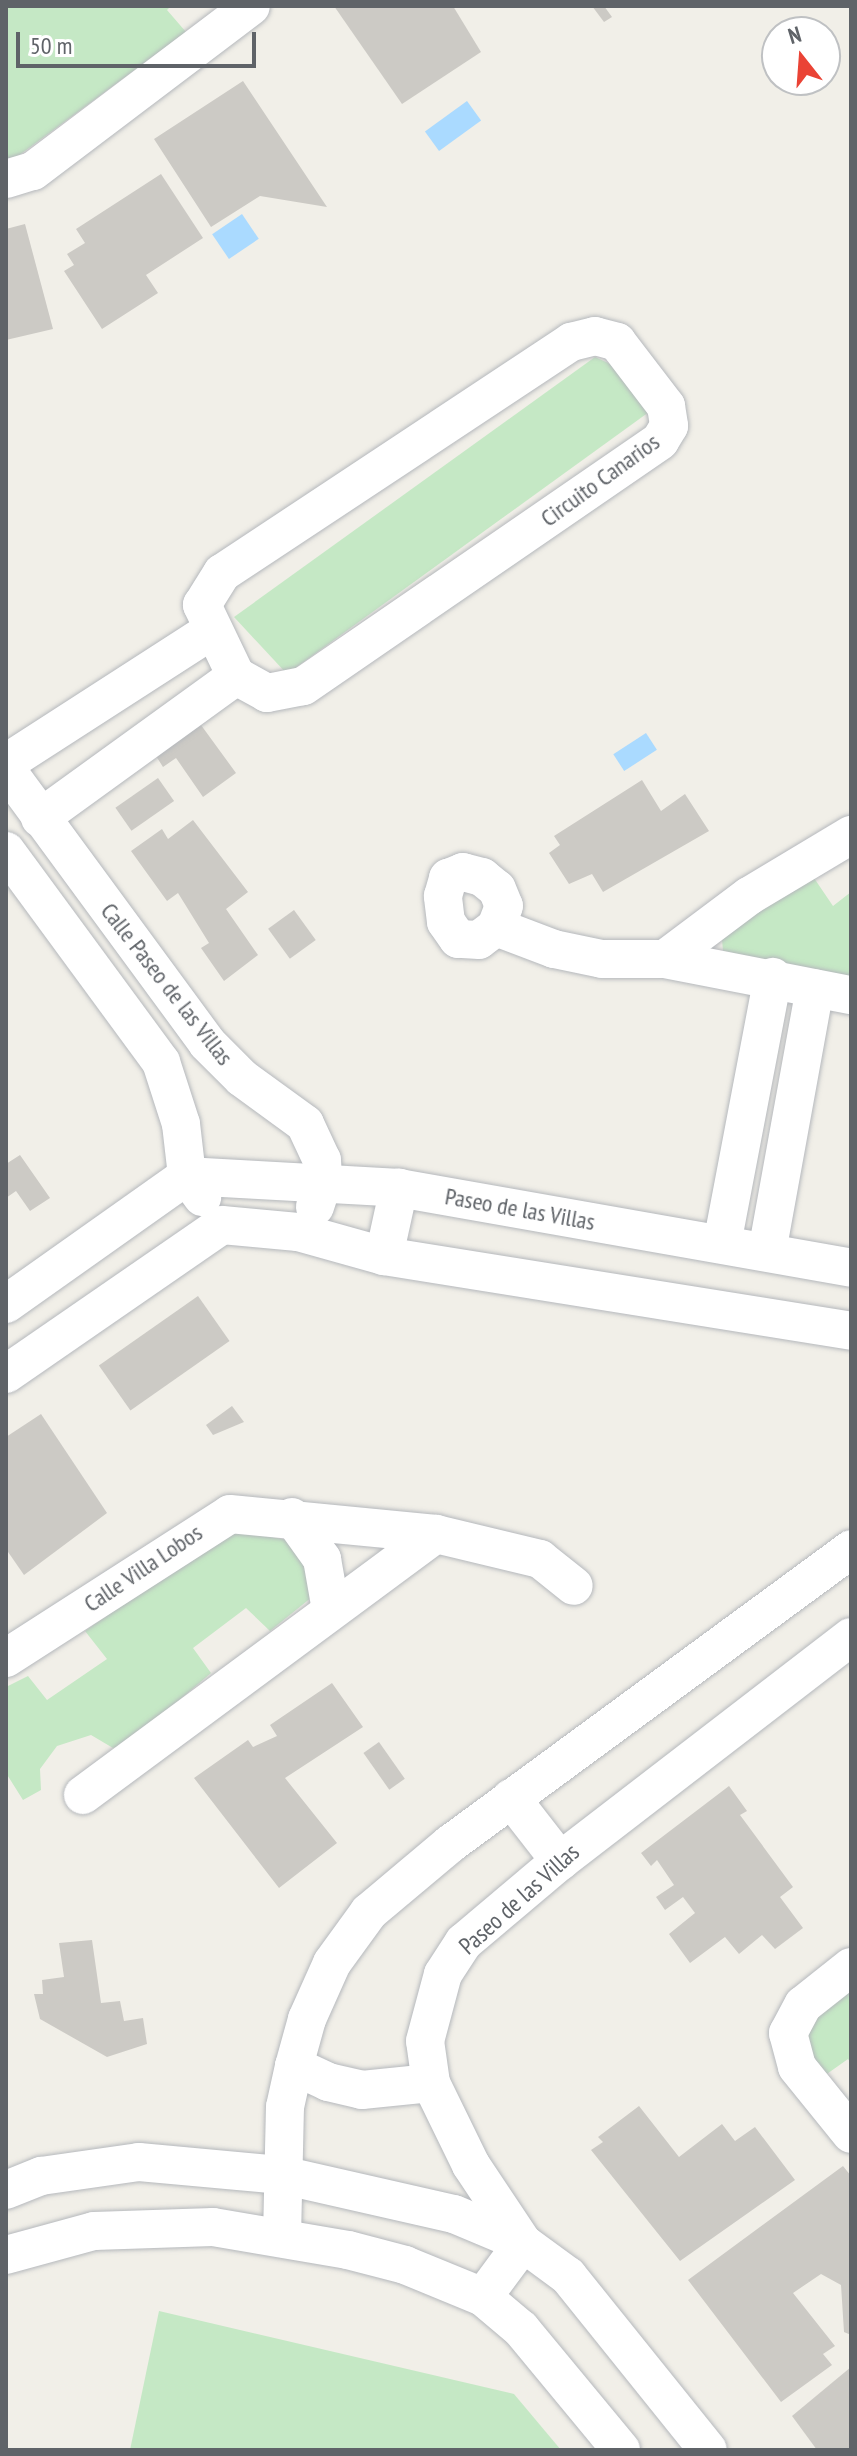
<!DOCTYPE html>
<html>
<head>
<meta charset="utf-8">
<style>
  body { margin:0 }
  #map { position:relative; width:857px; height:2456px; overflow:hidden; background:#f1efe8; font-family:"PT Sans Narrow",sans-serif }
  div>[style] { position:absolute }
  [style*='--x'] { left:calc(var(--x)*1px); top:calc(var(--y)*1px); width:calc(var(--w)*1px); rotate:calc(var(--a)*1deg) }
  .green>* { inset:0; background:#c5e8c5 }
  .water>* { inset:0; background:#aadaff; transform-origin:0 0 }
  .building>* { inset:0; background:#cccac5; transform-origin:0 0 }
  .roads { filter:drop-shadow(0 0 2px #b5b8bc) drop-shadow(0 0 2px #b5b8bc) }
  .street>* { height:38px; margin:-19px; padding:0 19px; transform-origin:19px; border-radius:19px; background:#fff }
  span { translate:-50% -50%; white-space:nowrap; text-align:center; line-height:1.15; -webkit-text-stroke:6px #fff; paint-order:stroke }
  .street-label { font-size:24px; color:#5f6368 }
  .frame { position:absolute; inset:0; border:8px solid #5f6368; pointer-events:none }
  .north { position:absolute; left:761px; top:16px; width:80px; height:80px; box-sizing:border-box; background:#fff; border:2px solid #bfc1c3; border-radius:50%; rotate:343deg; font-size:22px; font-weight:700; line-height:32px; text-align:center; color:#5f6368 }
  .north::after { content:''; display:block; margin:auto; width:28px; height:36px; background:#ea4335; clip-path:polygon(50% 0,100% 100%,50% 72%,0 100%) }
  .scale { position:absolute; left:16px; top:32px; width:240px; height:36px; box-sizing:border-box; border:4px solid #5f6368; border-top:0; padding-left:10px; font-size:24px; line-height:28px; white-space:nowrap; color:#5f6368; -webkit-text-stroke:6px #fff; paint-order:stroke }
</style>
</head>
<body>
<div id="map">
  <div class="green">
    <div style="clip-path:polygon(6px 6px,171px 6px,167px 10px,186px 32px,6px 165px)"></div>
    <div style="clip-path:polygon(595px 357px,619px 368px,649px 412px,287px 674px,234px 617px)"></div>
    <div style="clip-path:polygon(814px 878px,833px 906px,851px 892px,851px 984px,723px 951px,721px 928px)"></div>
    <div style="clip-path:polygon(240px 1530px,291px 1541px,304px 1554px,312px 1597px,270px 1631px,246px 1608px,193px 1648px,211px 1673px,156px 1720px,129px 1743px,113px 1748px,91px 1735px,57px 1746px,40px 1769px,41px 1790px,23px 1800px,6px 1773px,6px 1687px,28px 1676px,47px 1700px,107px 1659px,85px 1631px,216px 1539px)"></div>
    <div style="clip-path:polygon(851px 1987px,851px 2063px,848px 2059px,824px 2076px,799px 2030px)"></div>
    <div style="clip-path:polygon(159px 2311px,514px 2394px,561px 2450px,130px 2450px)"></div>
  </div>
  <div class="water">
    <div style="left:467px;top:101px;width:24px;height:52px;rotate:54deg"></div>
    <div style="left:242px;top:214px;width:30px;height:36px;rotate:56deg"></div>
    <div style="left:646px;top:733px;width:20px;height:39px;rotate:57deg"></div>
  </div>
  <div class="building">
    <div style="clip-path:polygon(334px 6px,453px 6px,481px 52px,402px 104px)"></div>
    <div style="clip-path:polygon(592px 6px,604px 6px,612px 17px,604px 22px)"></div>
    <div style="clip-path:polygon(243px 81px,327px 207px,260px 196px,211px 227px,154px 139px)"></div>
    <div style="clip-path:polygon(161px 174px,203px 238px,146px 275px,158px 293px,102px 329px,64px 271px,74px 265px,67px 254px,85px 243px,76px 229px)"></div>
    <div style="clip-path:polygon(25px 224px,53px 329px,6px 340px,6px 229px)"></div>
    <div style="clip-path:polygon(201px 725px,236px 773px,203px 797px,176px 758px,163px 767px,156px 756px)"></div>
    <div style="left:158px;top:778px;width:28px;height:52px;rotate:55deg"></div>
    <div style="clip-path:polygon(642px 780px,661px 811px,685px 794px,709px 831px,603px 892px,592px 874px,569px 884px,549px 853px,560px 845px,554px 836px)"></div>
    <div style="clip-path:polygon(193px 820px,248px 892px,226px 909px,258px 955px,224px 981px,201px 948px,209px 943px,178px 893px,167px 901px,131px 851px,162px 829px,168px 839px)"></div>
    <div style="left:294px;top:910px;width:37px;height:32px;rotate:54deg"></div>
    <div style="clip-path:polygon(20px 1155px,50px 1198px,30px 1211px,16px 1191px,6px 1198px,6px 1164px)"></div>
    <div style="left:198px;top:1296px;width:55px;height:121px;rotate:55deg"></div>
    <div style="clip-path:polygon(232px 1406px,244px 1422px,213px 1435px,206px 1425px)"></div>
    <div style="clip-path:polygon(41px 1414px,107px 1513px,24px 1575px,6px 1549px,6px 1437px)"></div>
    <div style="clip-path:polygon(332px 1683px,363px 1727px,285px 1778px,337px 1843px,279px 1888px,194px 1778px,248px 1740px,253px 1747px,277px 1736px,270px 1725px)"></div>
    <div style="left:379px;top:1742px;width:45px;height:19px;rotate:55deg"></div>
    <div style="clip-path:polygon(729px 1786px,747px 1811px,740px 1815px,793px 1887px,780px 1897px,803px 1928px,775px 1949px,762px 1935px,739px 1954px,725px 1937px,690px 1963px,669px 1934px,695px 1913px,683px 1897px,665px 1910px,656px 1897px,674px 1885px,657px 1860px,651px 1866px,641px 1853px)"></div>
    <div style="clip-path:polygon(92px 1940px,101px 2003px,120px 2001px,124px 2021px,143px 2018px,147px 2044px,107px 2057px,40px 2019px,34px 1994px,43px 1994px,42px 1980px,64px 1977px,59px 1943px)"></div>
    <div style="clip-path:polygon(639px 2106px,679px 2157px,722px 2124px,735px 2141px,755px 2127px,795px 2180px,680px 2261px,591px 2150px,603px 2142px,598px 2137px)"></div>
    <div style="clip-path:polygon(843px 2166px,851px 2176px,851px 2335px,844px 2332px,841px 2285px,821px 2274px,793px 2293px,835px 2346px,823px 2354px,832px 2365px,781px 2402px,688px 2280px)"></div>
    <div style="clip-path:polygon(851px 2367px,851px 2450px,817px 2450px,792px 2416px)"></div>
  </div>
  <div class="roads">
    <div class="street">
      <div style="--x:6;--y:179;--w:28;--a:-17"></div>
      <div style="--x:33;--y:171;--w:273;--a:-37.1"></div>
      <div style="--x:595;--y:336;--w:23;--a:15"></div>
      <div style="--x:617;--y:342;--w:81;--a:52.6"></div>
      <div style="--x:666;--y:406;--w:20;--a:81"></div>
      <div style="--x:669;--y:426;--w:17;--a:121"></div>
      <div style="--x:660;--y:441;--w:433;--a:145.5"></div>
      <div style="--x:303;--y:686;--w:37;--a:169"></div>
      <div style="--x:267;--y:693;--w:35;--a:-151"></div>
      <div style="--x:236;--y:676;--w:79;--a:-115.6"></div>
      <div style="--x:202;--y:605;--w:38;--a:-58"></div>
      <div style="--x:222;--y:573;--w:419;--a:-33.5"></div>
      <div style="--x:571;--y:342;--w:25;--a:-14"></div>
      <div style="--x:6;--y:763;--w:244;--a:-32.8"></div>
      <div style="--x:6;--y:769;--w:340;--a:53.7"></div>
      <div style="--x:207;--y:1043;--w:49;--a:45"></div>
      <div style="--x:242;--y:1078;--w:78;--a:36.1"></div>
      <div style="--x:305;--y:1124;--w:40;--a:65"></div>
      <div style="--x:322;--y:1160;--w:22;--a:87"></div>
      <div style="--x:323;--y:1182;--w:26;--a:108"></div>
      <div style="--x:40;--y:818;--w:242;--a:-35.9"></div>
      <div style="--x:6;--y:851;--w:262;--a:53.7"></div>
      <div style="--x:161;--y:1062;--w:65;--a:72.1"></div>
      <div style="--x:181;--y:1124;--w:52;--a:83.4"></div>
      <div style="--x:187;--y:1176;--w:26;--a:54"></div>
      <div style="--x:463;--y:872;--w:20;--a:15"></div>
      <div style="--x:482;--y:877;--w:19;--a:39"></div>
      <div style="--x:497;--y:889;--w:18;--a:68"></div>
      <div style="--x:504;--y:906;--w:22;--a:111"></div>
      <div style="--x:496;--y:927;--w:21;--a:143"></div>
      <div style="--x:479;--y:940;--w:21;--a:-177"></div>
      <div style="--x:458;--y:939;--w:21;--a:-125"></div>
      <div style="--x:446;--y:922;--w:26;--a:-97"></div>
      <div style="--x:443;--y:896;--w:19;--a:-74"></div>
      <div style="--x:448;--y:878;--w:16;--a:-22"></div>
      <div style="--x:496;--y:927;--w:62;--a:20.8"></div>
      <div style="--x:554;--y:949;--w:49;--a:11.8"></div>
      <div style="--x:602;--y:959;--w:63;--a:0"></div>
      <div style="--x:665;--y:959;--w:189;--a:11"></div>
      <div style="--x:665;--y:959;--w:105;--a:-36.9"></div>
      <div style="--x:749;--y:896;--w:119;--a:-30.9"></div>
      <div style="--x:222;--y:1225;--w:76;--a:5.3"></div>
      <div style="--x:298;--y:1232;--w:89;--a:15.6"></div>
      <div style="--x:384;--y:1256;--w:473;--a:9.1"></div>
      <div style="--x:722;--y:1244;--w:272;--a:-79.2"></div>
      <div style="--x:767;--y:1252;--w:268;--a:-79.7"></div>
      <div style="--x:384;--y:1256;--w:70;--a:-77.6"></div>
      <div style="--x:6;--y:1304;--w:222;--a:-35.3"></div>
      <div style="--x:187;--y:1176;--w:212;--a:3.2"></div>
      <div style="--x:399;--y:1188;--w:459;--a:10"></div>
      <div style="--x:6;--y:1374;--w:262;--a:-34.6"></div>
      <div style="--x:292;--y:1517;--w:52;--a:54.5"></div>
      <div style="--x:322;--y:1559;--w:52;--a:80"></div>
      <div style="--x:6;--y:1658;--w:266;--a:-32.7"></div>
      <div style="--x:230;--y:1514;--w:207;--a:5.5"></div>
      <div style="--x:436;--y:1534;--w:107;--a:13.5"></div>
      <div style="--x:540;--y:1559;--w:43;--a:38.5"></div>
      <div style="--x:83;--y:1795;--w:439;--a:-36.5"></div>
      <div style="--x:511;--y:1798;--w:80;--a:52.1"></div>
      <div style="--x:851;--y:1967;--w:61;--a:141.6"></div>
      <div style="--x:803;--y:2005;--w:32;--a:118"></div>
      <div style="--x:788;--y:2033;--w:35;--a:75"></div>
      <div style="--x:797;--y:2067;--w:86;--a:51.1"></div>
      <div style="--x:294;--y:2066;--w:38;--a:25"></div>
      <div style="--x:328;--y:2082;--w:35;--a:13"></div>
      <div style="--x:362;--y:2090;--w:69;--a:-5.8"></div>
      <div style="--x:6;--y:2190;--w:38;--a:-22"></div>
      <div style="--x:41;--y:2176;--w:99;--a:-8.1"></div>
      <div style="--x:139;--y:2162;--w:144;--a:5.2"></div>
      <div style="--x:282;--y:2175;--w:176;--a:12.8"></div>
      <div style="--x:454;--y:2214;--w:75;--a:22.8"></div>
      <div style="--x:523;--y:2243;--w:56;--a:36.3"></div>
      <div style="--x:568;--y:2276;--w:223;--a:51.2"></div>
      <div style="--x:282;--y:2238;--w:131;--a:-88.7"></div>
      <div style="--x:285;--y:2107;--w:42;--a:-77.6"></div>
      <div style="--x:294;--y:2066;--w:49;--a:-74.5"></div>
      <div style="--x:307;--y:2019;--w:61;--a:-65.9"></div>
      <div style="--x:332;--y:1963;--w:63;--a:-54"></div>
      <div style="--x:369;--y:1912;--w:106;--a:-40"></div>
      <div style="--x:450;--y:1844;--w:498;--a:-36.3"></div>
      <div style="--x:6;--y:2255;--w:91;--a:-15.3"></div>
      <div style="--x:94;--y:2231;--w:119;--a:-1.9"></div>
      <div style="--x:213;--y:2227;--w:137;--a:9.7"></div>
      <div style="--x:348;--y:2250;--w:59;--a:14.7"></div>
      <div style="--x:405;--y:2265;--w:84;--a:22.3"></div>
      <div style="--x:483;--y:2297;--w:50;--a:40.1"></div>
      <div style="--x:521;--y:2329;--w:157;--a:50.4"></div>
      <div style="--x:483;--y:2297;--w:67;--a:-53.5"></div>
      <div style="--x:523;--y:2243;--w:94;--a:-123.7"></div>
      <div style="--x:471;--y:2165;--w:91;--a:-116"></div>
      <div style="--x:431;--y:2083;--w:42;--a:-98.1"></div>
      <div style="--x:425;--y:2041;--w:69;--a:-75"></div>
      <div style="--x:443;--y:1974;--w:38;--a:-57"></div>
      <div style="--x:464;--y:1942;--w:126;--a:-40.2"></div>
      <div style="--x:560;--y:1861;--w:367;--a:-37.6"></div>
    </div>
  </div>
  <div class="street-label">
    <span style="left:600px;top:480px;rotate:-36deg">Circuito Canarios</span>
    <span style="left:167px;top:984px;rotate:52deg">Calle Paseo de las Villas</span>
    <span style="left:520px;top:1209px;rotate:10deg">Paseo de las Villas</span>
    <span style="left:143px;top:1568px;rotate:-34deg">Calle Villa Lobos</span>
    <span style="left:519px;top:1899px;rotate:-42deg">Paseo de las Villas</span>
  </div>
  <div class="frame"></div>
  <div class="north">N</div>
  <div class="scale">50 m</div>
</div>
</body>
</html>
